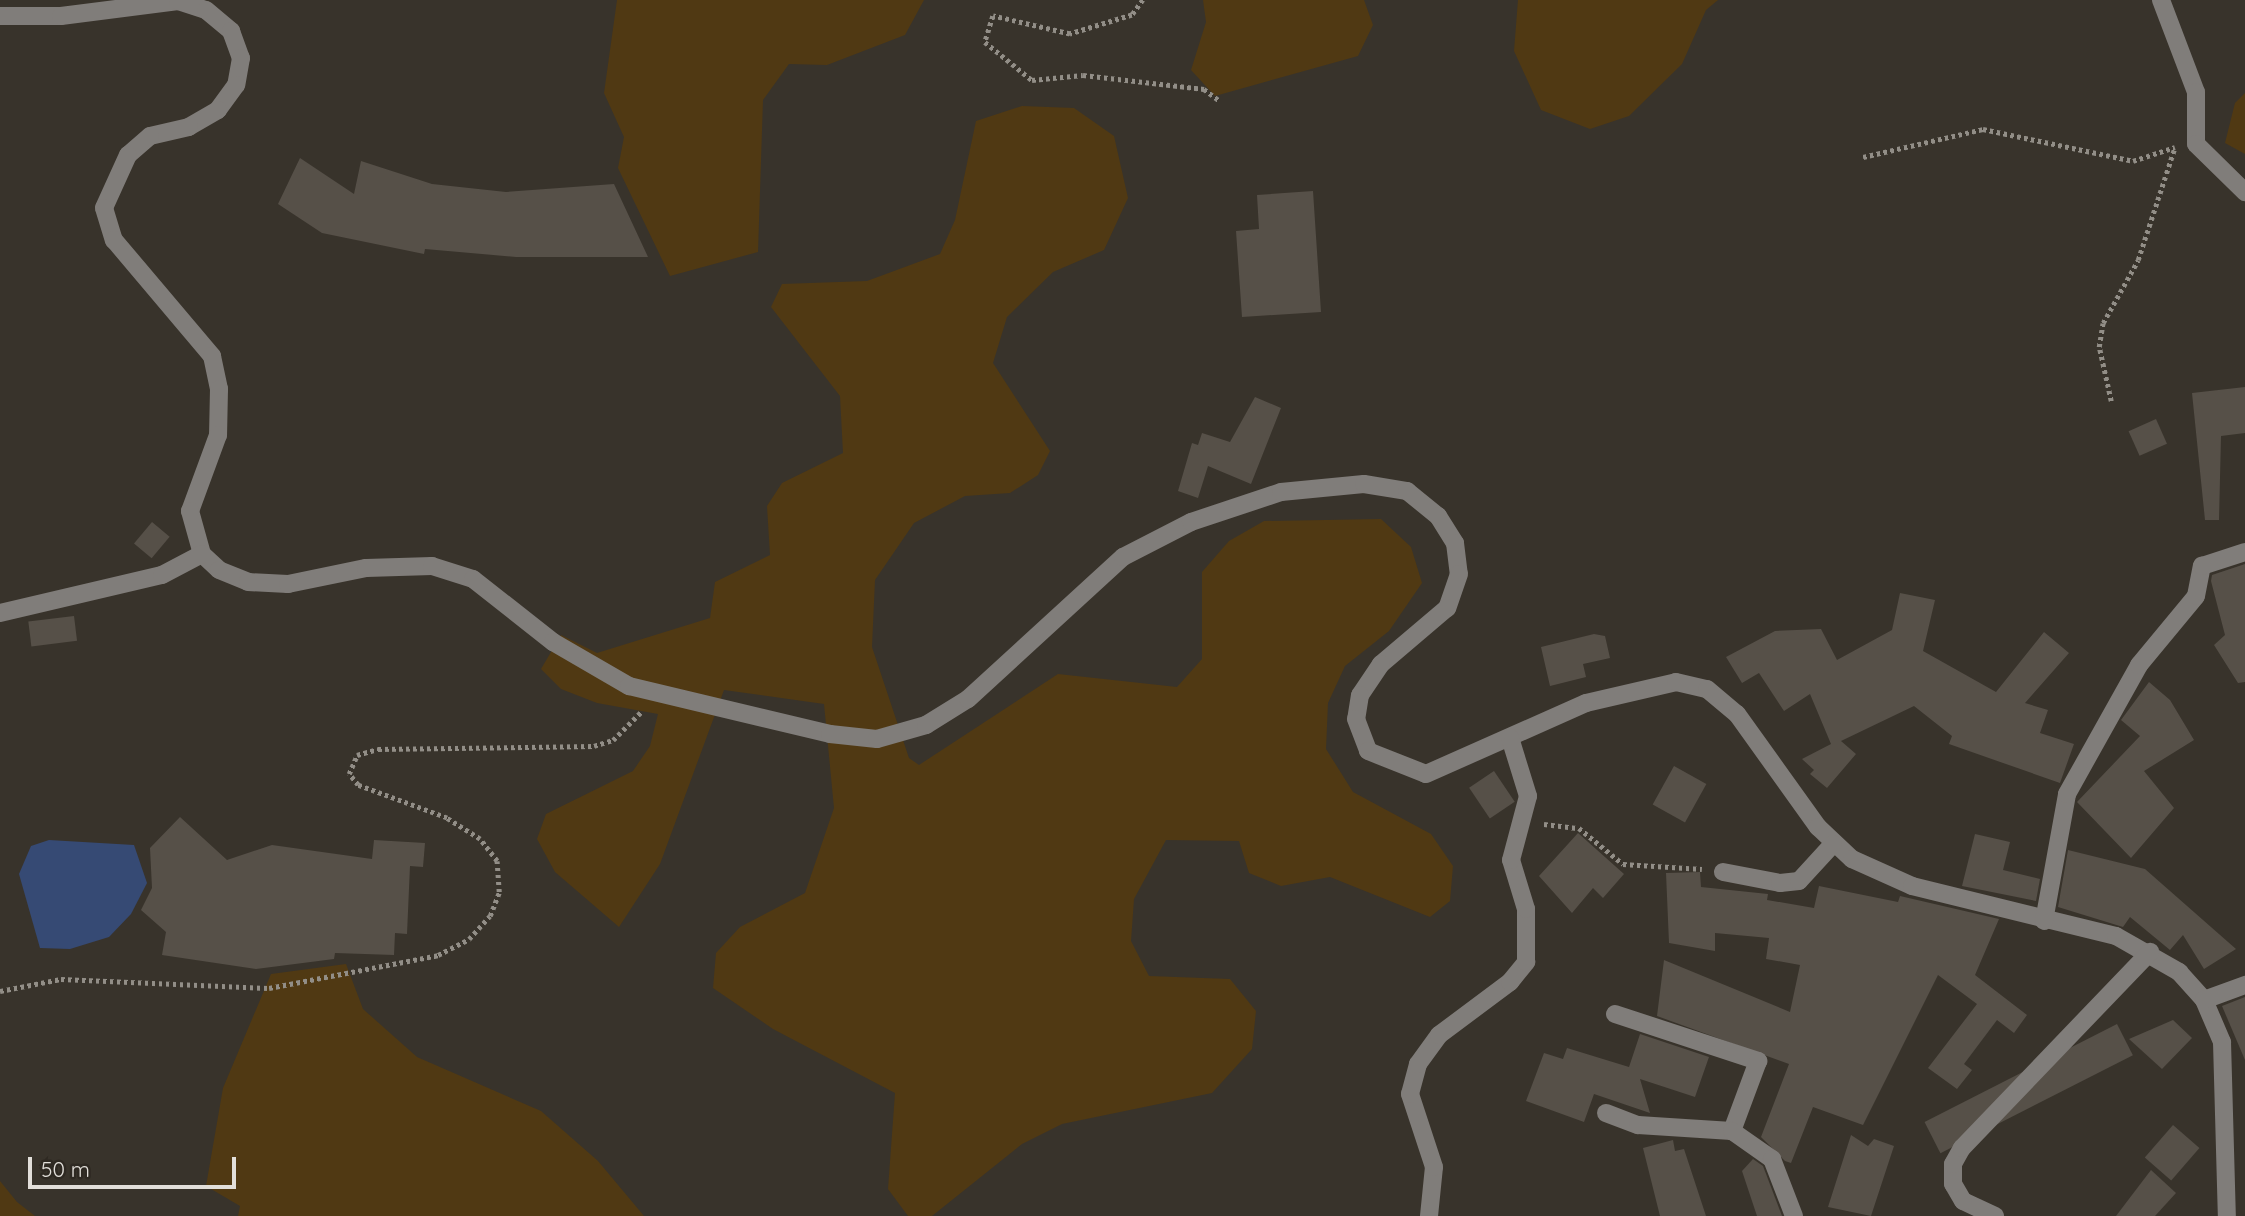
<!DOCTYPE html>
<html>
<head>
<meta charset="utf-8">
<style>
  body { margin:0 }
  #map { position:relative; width:2245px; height:1216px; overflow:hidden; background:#38332b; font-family:Quicksand,sans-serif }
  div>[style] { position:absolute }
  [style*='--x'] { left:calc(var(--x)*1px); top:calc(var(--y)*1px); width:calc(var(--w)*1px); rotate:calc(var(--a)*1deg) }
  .green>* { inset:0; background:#503913 }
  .water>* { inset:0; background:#364a74 }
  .building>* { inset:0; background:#565048; transform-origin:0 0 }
  .path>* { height:4.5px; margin-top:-2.25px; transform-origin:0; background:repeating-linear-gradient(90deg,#928e87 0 3.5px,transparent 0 7px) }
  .minor>* { height:18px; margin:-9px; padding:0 9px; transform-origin:9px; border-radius:9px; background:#807d7a }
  span { translate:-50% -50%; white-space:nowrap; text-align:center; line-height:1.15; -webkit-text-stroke:5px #2e2922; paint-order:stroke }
  .scale { position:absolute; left:28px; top:1157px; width:208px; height:32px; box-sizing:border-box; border:4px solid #e2dfda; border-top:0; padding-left:9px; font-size:21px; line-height:24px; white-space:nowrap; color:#e2dfda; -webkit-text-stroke:5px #2e2922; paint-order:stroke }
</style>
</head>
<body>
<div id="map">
  <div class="green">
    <div style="clip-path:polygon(617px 0,924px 0,905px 35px,827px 65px,789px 64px,763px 100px,758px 252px,670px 276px,618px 168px,624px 137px,604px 93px)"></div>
    <div style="clip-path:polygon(1203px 0,1364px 0,1373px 25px,1358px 56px,1215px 96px,1191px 70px,1206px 22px)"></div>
    <div style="clip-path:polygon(1518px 0,1718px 0,1706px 10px,1682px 64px,1629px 116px,1590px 129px,1541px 110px,1514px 51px)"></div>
    <div style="clip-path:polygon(2245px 93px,2245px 154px,2225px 143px,2235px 103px)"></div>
    <div style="clip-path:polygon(1022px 106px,1074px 108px,1114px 136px,1128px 198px,1104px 250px,1053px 272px,1007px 317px,993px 363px,1050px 451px,1038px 475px,1010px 493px,965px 496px,914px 523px,875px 580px,872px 647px,909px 758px,919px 765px,1058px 674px,1177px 687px,1202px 659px,1202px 572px,1229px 541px,1264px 521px,1381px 519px,1411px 547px,1422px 583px,1389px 631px,1345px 666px,1328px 703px,1326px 749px,1353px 792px,1431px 834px,1453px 866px,1450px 901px,1430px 917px,1330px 877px,1281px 886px,1249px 873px,1239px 841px,1166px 840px,1134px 899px,1131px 941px,1149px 976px,1230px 979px,1256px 1011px,1252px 1049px,1212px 1093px,1062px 1124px,1022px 1144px,932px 1216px,908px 1216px,888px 1189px,895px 1093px,773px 1029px,713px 988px,716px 953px,740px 927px,805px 893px,834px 808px,824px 704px,724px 690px,660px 864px,619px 927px,555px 872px,537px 839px,546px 814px,633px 771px,650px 746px,658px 714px,597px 703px,561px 689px,541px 669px,561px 635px,597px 653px,710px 618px,715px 582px,770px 555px,767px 506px,782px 483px,843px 453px,840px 396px,771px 307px,782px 284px,867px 281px,940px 254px,955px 220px,976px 121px)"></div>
    <div style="clip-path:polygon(346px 964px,363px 1009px,417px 1057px,541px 1111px,598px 1161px,644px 1216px,238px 1216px,240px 1206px,206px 1186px,223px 1088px,271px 974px)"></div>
    <div style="clip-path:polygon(0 1181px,17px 1202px,35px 1216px,0 1216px)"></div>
  </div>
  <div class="water">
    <div style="clip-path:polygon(49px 840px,134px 845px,147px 883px,131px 914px,109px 937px,70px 949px,40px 948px,19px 874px,31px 846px)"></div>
  </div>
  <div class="building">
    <div style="clip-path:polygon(300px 158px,354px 194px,361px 161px,432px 184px,506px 192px,614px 184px,648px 257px,516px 257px,425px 249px,424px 254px,322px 233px,278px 204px)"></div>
    <div style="clip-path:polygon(1313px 191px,1321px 312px,1242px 317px,1236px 231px,1259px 229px,1257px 195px)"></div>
    <div style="clip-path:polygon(2245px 387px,2245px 433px,2221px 436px,2219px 520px,2205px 520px,2192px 393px)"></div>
    <div style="clip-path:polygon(1255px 397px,1281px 408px,1251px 484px,1208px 466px,1198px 498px,1178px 491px,1192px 443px,1198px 445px,1202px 433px,1230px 442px)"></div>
    <div style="left:2156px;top:419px;width:27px;height:30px;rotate:66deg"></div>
    <div style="left:152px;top:522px;width:23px;height:28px;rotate:40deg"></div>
    <div style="clip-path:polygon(2245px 564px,2245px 682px,2238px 683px,2214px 645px,2225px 635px,2211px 581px,2212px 575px)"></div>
    <div style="clip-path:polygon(1900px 593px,1935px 600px,1923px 651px,1996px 692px,2044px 632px,2069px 653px,2025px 703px,2048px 710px,2040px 733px,2074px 744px,2060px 783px,1949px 744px,1952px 736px,1914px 706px,1841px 741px,1856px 754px,1827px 788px,1810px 774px,1814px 770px,1802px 759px,1831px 744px,1810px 694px,1784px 711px,1759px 673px,1742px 683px,1726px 657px,1775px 631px,1821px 629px,1837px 660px,1892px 630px)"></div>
    <div style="left:74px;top:616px;width:25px;height:46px;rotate:83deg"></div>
    <div style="clip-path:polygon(1594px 634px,1605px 636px,1610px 658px,1583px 664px,1586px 677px,1550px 686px,1541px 647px)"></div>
    <div style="clip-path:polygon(2149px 682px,2170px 700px,2194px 740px,2144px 771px,2174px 808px,2131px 858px,2077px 802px,2140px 736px,2121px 720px)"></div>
    <div style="left:1674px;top:766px;width:37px;height:44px;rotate:29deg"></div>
    <div style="left:1494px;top:771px;width:37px;height:30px;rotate:56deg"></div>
    <div style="clip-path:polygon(180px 817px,227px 860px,272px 845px,372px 859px,374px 840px,425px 843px,423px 867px,410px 866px,407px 934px,395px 933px,394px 955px,335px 953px,334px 959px,256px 969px,162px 955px,166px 932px,141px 910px,152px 888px,150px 848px)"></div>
    <div style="clip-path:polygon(1578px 833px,1624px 874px,1603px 898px,1593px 888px,1572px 913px,1539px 876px)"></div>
    <div style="clip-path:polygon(1975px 834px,2010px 842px,2003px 870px,2040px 879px,2036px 901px,1962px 886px)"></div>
    <div style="clip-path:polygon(2068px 850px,2145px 869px,2236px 949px,2204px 969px,2183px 935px,2170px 950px,2130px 917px,2123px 927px,2058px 907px)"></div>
    <div style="clip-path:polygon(1700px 872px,1701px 887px,1768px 894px,1767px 900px,1814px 908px,1819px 886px,1898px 902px,1900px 896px,1999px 919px,1975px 975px,2027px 1015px,2014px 1033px,1997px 1020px,1964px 1064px,1972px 1070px,1957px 1089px,1928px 1068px,1977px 1004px,1938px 975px,1863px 1125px,1813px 1107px,1791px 1163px,1785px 1161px,1761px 1137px,1789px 1064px,1657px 1016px,1664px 960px,1790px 1012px,1800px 965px,1766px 959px,1769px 938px,1715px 933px,1715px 951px,1669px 943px,1666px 873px)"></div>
    <div style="clip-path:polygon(2245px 997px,2245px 1060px,2222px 1006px)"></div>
    <div style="clip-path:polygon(2173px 1020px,2192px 1038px,2162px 1069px,2129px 1039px)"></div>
    <div style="left:2117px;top:1024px;width:35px;height:216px;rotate:63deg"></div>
    <div style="clip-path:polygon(1640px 1034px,1709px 1057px,1695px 1097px,1640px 1079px,1650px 1113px,1594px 1094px,1584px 1122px,1526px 1101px,1544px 1053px,1563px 1059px,1567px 1048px,1629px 1067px)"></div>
    <div style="left:2173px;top:1125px;width:35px;height:43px;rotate:41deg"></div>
    <div style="clip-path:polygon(1851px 1135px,1868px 1146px,1874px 1139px,1894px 1146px,1871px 1216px,1828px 1207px)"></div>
    <div style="clip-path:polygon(1673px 1140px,1675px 1151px,1684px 1149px,1706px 1216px,1660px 1216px,1643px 1148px)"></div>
    <div style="clip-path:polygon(1753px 1159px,1763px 1166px,1782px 1216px,1757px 1216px,1742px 1171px)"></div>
    <div style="clip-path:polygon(2151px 1170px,2176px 1193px,2155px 1216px,2116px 1216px)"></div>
  </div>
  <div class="path">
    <div style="--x:1143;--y:0;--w:19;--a:126"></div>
    <div style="--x:1132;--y:15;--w:65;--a:163"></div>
    <div style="--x:1070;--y:34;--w:79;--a:-166.8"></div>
    <div style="--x:993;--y:16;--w:27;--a:107"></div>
    <div style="--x:985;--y:42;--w:60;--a:39"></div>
    <div style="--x:1032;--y:80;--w:51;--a:-5.6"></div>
    <div style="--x:1083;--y:75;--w:122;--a:6.6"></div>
    <div style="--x:1204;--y:89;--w:20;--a:37"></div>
    <div style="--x:1863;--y:157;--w:123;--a:-13.1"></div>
    <div style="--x:1983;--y:129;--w:153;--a:12"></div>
    <div style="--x:2133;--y:161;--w:44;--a:-18.4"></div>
    <div style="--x:2111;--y:401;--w:55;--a:-102.5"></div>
    <div style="--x:2099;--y:347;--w:24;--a:-81"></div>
    <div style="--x:2103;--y:323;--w:72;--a:-60.9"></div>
    <div style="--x:2138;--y:260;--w:116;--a:-71.9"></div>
    <div style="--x:1544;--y:824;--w:35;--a:7"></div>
    <div style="--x:1579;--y:828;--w:57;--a:39.3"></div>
    <div style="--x:1623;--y:864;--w:79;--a:3.6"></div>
    <div style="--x:0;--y:991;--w:62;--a:-11.1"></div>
    <div style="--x:61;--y:979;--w:208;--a:2.5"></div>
    <div style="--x:269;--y:988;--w:172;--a:-11"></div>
    <div style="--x:438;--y:955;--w:35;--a:-27"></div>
    <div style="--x:469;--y:939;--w:31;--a:-48"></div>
    <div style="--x:490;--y:916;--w:26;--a:-69"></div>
    <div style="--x:499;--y:892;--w:31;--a:-94"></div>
    <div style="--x:497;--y:861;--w:28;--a:-128"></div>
    <div style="--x:480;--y:839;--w:39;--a:-148"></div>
    <div style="--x:447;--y:818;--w:95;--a:-159.7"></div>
    <div style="--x:358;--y:785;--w:14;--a:-129"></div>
    <div style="--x:349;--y:774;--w:21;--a:-67"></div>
    <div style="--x:357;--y:755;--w:22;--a:-16"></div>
    <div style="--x:378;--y:749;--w:216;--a:-0.8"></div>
    <div style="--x:594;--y:746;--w:20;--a:-18"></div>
    <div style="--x:613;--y:740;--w:40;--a:-45"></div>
  </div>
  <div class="minor">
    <div style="--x:2161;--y:0;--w:98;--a:69.2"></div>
    <div style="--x:2196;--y:92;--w:52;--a:90"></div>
    <div style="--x:2196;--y:144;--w:69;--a:44.4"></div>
    <div style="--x:0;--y:16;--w:61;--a:0"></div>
    <div style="--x:61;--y:16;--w:118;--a:-7.3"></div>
    <div style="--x:178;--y:1;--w:29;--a:18"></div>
    <div style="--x:206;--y:10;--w:33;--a:40"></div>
    <div style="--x:231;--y:31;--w:29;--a:70"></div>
    <div style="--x:241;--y:58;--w:27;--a:100"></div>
    <div style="--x:236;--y:85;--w:31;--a:126"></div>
    <div style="--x:218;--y:110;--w:34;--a:150"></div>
    <div style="--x:189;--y:127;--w:40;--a:167"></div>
    <div style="--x:150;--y:136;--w:29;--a:139"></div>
    <div style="--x:128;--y:155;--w:58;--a:114.4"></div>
    <div style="--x:104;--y:208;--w:34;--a:73"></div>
    <div style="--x:114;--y:240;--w:152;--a:49.8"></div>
    <div style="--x:212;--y:356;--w:34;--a:78"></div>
    <div style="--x:219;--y:389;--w:46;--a:91.2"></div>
    <div style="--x:218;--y:435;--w:81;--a:110.2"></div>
    <div style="--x:190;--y:511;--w:45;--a:74.4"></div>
    <div style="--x:202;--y:554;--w:23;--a:43"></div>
    <div style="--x:219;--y:570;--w:31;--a:22"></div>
    <div style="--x:248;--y:582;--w:40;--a:2.9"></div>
    <div style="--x:288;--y:584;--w:80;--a:-11.6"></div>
    <div style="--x:366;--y:568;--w:66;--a:-1.7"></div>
    <div style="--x:432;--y:566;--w:43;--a:17.6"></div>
    <div style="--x:473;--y:579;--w:102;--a:38.2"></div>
    <div style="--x:553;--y:642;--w:88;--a:30.1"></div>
    <div style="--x:629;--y:686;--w:207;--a:13.4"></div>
    <div style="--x:830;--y:734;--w:47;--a:6.1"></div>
    <div style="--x:877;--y:739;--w:51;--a:-15.9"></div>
    <div style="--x:926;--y:725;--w:49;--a:-31.8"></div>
    <div style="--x:968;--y:699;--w:210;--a:-42.5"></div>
    <div style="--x:1123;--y:557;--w:76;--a:-27.2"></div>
    <div style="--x:1191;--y:522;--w:95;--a:-18.4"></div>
    <div style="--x:1281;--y:492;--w:83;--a:-5.5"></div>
    <div style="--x:1364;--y:484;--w:44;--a:9.2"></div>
    <div style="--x:1407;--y:491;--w:40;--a:39"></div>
    <div style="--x:1438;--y:516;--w:32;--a:58"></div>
    <div style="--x:1455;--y:543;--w:31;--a:83"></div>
    <div style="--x:1459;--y:574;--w:36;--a:109"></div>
    <div style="--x:1447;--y:608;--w:87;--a:139.7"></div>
    <div style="--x:1381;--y:664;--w:37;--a:124"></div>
    <div style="--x:1360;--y:695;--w:24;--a:99"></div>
    <div style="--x:1356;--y:719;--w:34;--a:69"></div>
    <div style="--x:1368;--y:751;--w:62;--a:21.6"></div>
    <div style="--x:1426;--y:774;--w:175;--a:-23.9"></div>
    <div style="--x:1586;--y:703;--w:92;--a:-13.1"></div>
    <div style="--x:1676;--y:682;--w:32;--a:13"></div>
    <div style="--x:1707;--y:689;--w:39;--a:40"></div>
    <div style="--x:1737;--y:714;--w:139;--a:54.4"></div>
    <div style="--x:1818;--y:827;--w:47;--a:43.3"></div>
    <div style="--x:1852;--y:859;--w:66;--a:24.2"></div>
    <div style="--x:1912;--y:886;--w:210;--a:13.8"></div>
    <div style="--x:2116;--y:936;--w:73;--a:29.7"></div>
    <div style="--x:2179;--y:972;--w:38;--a:48"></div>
    <div style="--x:2204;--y:1000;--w:46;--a:66.8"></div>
    <div style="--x:2222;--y:1042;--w:174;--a:88.4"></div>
    <div style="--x:0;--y:613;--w:166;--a:-13.2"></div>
    <div style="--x:162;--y:575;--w:45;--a:-27.7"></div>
    <div style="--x:1723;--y:872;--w:58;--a:10.9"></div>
    <div style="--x:1780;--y:883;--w:19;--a:-6"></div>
    <div style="--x:1799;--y:881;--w:50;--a:-47.4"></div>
    <div style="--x:2044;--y:921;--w:129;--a:-79.7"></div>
    <div style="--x:2067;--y:794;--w:148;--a:-60.8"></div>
    <div style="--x:2139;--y:665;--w:89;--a:-50.4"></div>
    <div style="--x:2196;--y:596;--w:31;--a:-79"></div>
    <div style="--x:2202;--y:566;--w:45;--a:-18"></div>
    <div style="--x:2204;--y:1000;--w:44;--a:-20.1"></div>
    <div style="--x:1615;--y:1014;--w:151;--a:18.2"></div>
    <div style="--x:1758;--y:1061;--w:75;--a:110.4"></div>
    <div style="--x:1606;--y:1113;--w:34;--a:21"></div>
    <div style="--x:1638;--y:1125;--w:94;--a:3.7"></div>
    <div style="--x:1732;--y:1131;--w:49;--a:35"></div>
    <div style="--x:1772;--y:1159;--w:61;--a:68.9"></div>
    <div style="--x:1429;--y:1216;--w:49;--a:-84.2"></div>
    <div style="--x:1434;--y:1167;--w:77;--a:-108.2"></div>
    <div style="--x:1410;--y:1094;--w:31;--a:-75"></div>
    <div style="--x:1418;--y:1064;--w:36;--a:-54"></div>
    <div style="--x:1439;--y:1035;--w:89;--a:-36.7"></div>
    <div style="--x:1510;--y:982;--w:26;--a:-51"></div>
    <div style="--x:1526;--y:962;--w:53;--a:-90"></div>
    <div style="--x:1526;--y:909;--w:51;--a:-107"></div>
    <div style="--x:1511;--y:860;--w:66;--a:-75.1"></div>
    <div style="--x:1528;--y:796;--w:61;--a:-107.2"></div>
    <div style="--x:1995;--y:1216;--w:35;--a:-155"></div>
    <div style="--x:1963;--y:1201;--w:20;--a:-120"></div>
    <div style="--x:1953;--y:1184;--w:20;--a:-90"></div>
    <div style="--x:1953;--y:1164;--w:18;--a:-61"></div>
    <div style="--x:1962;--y:1148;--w:272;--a:-46.2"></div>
  </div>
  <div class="scale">50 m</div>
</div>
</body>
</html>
